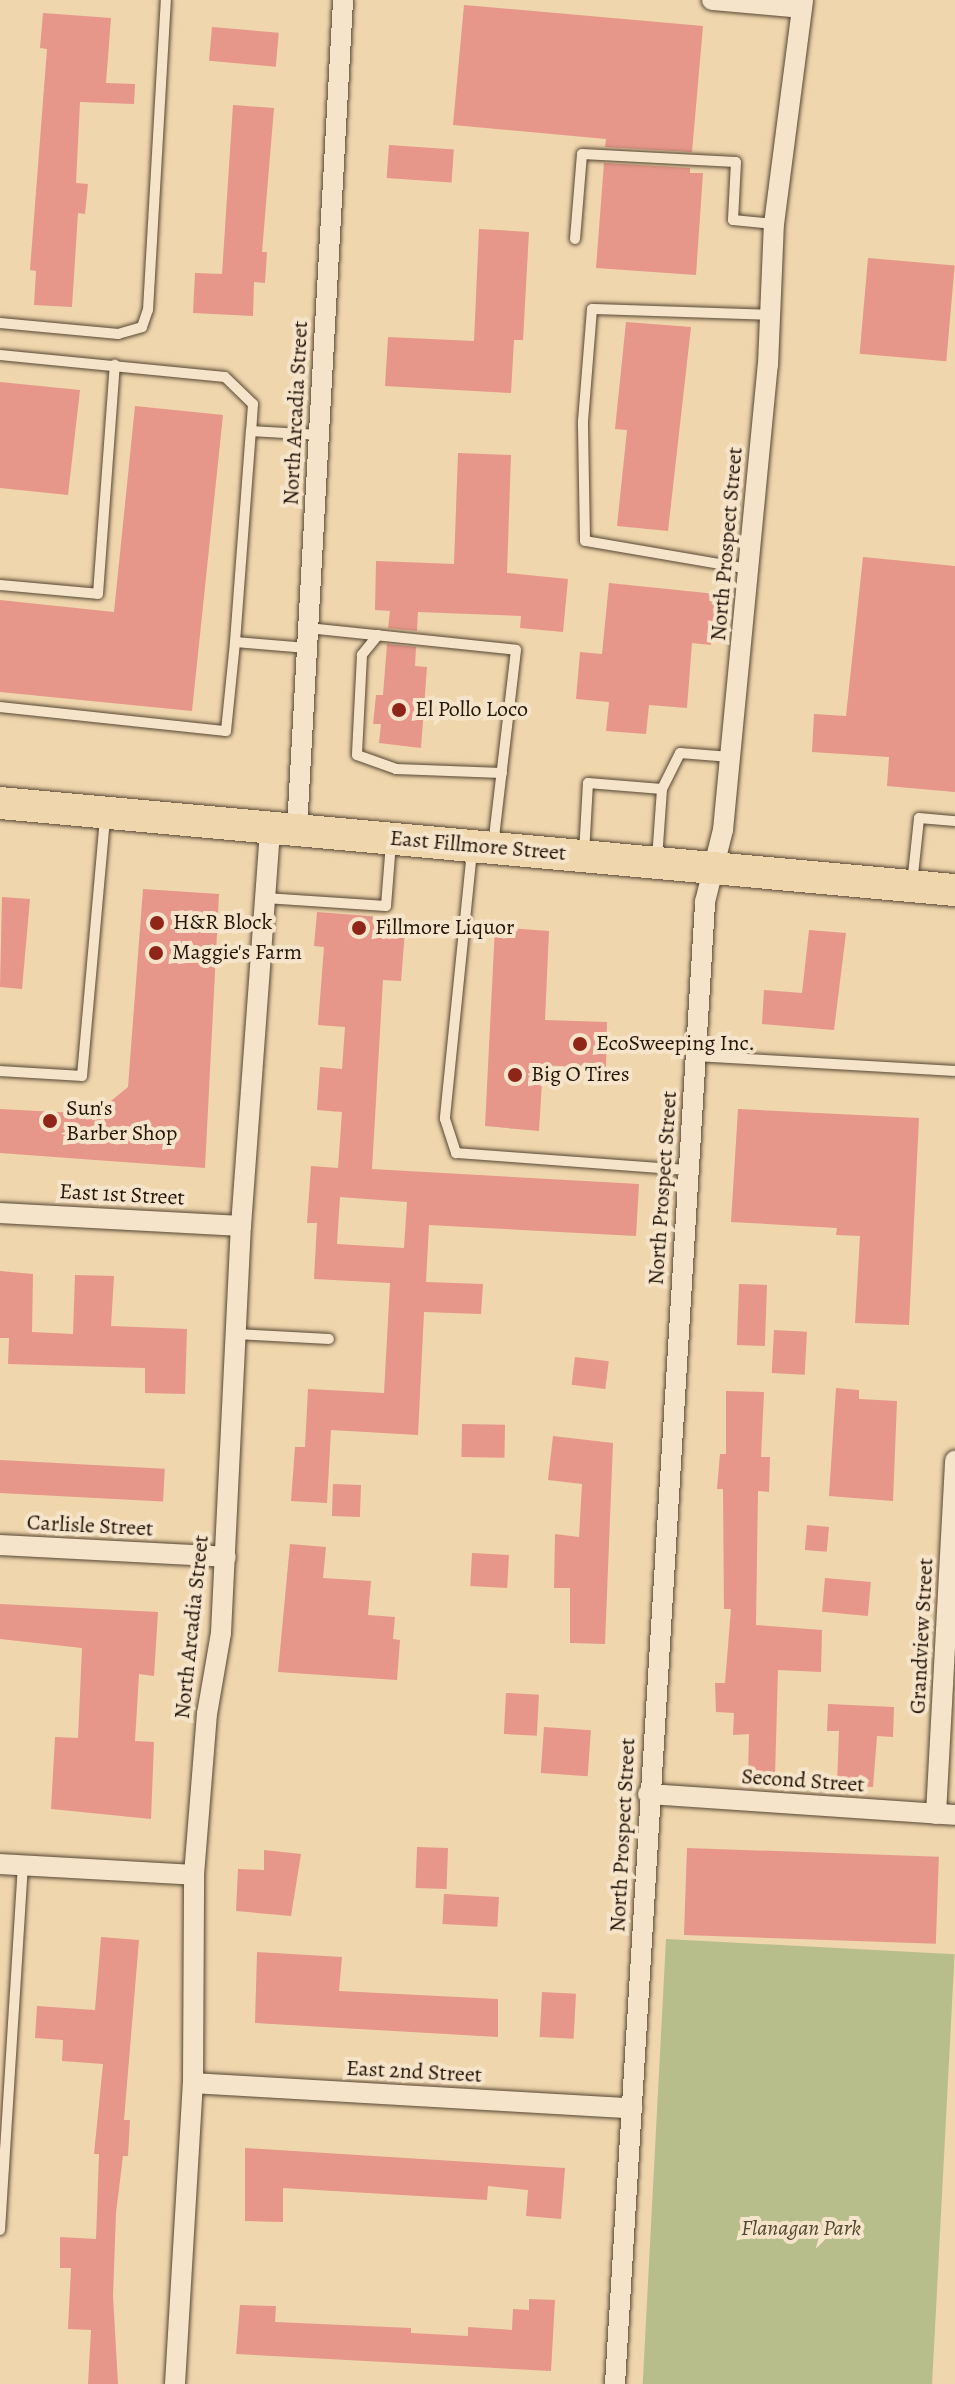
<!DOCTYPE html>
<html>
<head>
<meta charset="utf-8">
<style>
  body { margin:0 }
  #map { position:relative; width:955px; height:2384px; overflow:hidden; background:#efd6ad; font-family:Alegreya,serif }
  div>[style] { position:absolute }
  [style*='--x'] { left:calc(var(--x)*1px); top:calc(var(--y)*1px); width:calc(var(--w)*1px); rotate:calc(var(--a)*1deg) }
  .green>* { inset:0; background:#b7be8b; transform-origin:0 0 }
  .building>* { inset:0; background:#e69789; transform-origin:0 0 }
  .roads { filter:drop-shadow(0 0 2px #564633) drop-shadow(0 0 2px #564633) }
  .service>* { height:10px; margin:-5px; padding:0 5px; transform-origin:5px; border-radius:5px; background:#f5e4ca }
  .minor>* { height:20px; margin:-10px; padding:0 10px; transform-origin:10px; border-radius:10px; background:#f5e4ca }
  .primary>* { height:32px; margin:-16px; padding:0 16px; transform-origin:16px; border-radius:16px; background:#efd6ad }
  .dots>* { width:22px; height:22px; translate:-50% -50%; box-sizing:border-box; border:4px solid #f5e4ca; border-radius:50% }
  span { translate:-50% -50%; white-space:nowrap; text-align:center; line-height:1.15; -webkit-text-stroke:8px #f5e4ca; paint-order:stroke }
  .street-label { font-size:22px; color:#23160a }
  .poi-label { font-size:22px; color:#23160a }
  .left { translate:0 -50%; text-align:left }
  .park-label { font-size:22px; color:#4f4831; font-style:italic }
</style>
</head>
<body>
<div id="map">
  <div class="green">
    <div style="left:666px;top:1939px;width:289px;height:446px;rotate:3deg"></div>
  </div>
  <div class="building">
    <div style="clip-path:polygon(464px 5px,703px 26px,692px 152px,605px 147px,606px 139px,453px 125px)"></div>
    <div style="clip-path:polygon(43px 13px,111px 18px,106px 83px,135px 84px,134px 104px,80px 102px,76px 183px,88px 184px,85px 214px,78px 213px,72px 307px,34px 305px,36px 271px,30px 270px,47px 49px,40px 48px)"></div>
    <div style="left:212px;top:27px;width:67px;height:34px;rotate:5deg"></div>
    <div style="clip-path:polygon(233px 105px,274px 108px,262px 252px,267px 252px,265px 283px,254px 282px,253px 316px,193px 313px,195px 273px,222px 274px)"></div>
    <div style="left:389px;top:145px;width:65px;height:33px;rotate:4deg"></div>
    <div style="clip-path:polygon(604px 163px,690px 168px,690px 173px,703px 173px,696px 275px,596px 268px)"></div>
    <div style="clip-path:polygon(479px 229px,529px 232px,523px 340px,514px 340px,511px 393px,385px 386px,388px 337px,474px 341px)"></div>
    <div style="left:868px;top:258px;width:87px;height:96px;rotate:5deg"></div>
    <div style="clip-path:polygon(626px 322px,691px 327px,668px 531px,617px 526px,627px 430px,615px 429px)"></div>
    <div style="clip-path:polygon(0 382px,80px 390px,68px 495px,0 488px)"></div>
    <div style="clip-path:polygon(135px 406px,223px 415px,192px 711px,0 692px,0 600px,114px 612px)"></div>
    <div style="clip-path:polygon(458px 453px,511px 455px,507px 573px,568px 579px,563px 632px,520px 628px,521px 616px,418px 612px,417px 631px,388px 628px,390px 611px,375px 610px,376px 561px,454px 564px)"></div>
    <div style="clip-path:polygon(863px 557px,955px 566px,955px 792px,887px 786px,889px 757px,812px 752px,814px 714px,846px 716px)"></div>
    <div style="clip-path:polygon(609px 583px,716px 594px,711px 645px,692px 643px,687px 708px,649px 705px,646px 734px,606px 731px,609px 702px,576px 699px,580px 652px,602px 654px)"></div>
    <div style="clip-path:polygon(387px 644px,416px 647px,415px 666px,427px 667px,421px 748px,379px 743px,381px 724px,373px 724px,376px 695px,383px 695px)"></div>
    <div style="clip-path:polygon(143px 889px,219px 894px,205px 1168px,0 1153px,0 1109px,95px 1114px,128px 1087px)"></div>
    <div style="clip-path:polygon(2px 897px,30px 899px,22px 989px,0 987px)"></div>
    <div style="clip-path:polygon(evenodd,317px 912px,406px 919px,401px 981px,383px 980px,372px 1169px,639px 1184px,636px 1236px,429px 1225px,426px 1282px,483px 1284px,481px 1314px,424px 1312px,418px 1435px,331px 1430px,327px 1503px,291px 1501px,295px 1447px,305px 1447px,308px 1389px,384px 1393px,390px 1283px,314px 1279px,317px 1223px,307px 1223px,311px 1166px,338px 1168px,342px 1112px,317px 1110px,320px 1067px,342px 1069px,345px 1027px,318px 1025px,324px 947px,314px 946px,317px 912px,340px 1197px,407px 1202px,404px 1248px,337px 1244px,340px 1197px)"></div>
    <div style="clip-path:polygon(495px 927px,549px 931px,545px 1020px,607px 1022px,606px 1069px,543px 1065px,539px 1131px,485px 1126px)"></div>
    <div style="clip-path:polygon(809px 930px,846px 933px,834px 1030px,762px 1024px,764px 990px,802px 993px)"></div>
    <div style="clip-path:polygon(738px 1109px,919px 1118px,909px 1325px,855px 1323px,860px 1236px,836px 1235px,837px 1228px,731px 1222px)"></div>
    <div style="clip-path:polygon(0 1271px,33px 1274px,32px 1332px,73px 1334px,75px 1275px,114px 1276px,111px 1326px,187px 1329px,185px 1394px,145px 1393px,145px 1368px,8px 1364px,9px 1338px,0 1338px)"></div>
    <div style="left:739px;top:1284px;width:28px;height:61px;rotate:2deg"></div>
    <div style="left:774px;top:1330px;width:33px;height:43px;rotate:3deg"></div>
    <div style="left:575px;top:1357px;width:34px;height:28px;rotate:7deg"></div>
    <div style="clip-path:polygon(836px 1388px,859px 1390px,859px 1399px,897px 1401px,893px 1501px,829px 1496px)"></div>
    <div style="clip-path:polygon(726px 1391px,764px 1392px,761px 1457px,770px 1457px,769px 1492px,758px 1491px,756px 1625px,822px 1630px,821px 1672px,778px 1670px,775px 1776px,748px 1774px,749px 1734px,733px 1735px,734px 1713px,716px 1712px,715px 1683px,725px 1683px,731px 1609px,724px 1609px,723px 1489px,717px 1489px,720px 1454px,726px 1454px)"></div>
    <div style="left:462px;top:1424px;width:43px;height:33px;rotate:1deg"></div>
    <div style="clip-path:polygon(553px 1436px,613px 1443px,605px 1644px,570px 1643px,570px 1588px,554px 1588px,555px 1534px,579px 1537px,582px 1484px,548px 1480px)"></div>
    <div style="left:0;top:1460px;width:165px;height:33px;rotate:3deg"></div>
    <div style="left:333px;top:1484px;width:28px;height:32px;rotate:2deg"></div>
    <div style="left:807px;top:1525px;width:22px;height:25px;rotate:5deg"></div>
    <div style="clip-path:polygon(290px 1544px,326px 1547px,323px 1578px,371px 1581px,368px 1615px,395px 1617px,393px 1639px,400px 1640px,397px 1680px,278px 1672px)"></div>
    <div style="left:472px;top:1553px;width:37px;height:33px;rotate:3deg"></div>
    <div style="left:825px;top:1578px;width:46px;height:34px;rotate:5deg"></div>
    <div style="clip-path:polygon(0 1604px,158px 1612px,154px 1676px,139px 1674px,135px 1741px,154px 1742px,151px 1819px,51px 1809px,55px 1737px,78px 1738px,82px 1648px,0 1639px)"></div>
    <div style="left:506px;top:1693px;width:33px;height:41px;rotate:3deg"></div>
    <div style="clip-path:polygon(828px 1704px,894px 1707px,893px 1737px,877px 1736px,873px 1787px,837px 1785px,839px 1731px,827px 1731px)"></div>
    <div style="left:544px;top:1727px;width:47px;height:46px;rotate:4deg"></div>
    <div style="left:417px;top:1847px;width:31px;height:41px;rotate:2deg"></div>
    <div style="left:687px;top:1848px;width:252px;height:87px;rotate:2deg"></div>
    <div style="clip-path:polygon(264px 1850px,301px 1854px,291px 1916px,236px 1911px,238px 1869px,264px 1870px)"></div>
    <div style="left:444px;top:1894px;width:55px;height:30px;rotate:3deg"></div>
    <div style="clip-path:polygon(101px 1937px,139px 1940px,124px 2120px,130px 2120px,128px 2156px,123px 2156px,116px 2213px,113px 2296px,118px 2384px,88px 2384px,91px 2330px,68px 2329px,71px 2268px,60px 2268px,60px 2237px,96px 2239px,99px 2154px,94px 2154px,103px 2064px,62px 2061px,63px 2040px,35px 2038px,37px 2006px,95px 2010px)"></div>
    <div style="clip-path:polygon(257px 1952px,342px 1957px,339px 1991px,498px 1999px,498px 2037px,255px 2023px)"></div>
    <div style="left:542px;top:1992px;width:34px;height:45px;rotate:3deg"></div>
    <div style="clip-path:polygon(245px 2148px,565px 2168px,561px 2219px,526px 2216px,528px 2190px,488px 2186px,487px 2200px,283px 2188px,283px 2222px,245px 2221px)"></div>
    <div style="clip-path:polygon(529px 2299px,555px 2300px,551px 2371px,236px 2354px,240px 2305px,276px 2306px,275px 2322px,411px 2328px,411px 2333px,468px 2336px,468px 2327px,512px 2330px,513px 2309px,529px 2310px)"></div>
  </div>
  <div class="roads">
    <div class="service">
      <div style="--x:575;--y:239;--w:85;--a:-85.3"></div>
      <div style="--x:582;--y:154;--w:154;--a:3"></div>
      <div style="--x:736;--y:162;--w:58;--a:93"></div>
      <div style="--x:733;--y:220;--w:41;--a:5.6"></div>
      <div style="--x:0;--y:323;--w:119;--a:5.3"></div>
      <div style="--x:118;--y:334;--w:25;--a:-16"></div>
      <div style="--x:142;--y:327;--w:18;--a:-71"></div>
      <div style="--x:148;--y:310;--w:311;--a:-86.7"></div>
      <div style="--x:0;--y:355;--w:226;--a:5.6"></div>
      <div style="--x:225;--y:377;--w:39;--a:44"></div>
      <div style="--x:253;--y:404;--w:27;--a:94"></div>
      <div style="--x:749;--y:569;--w:166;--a:-170.3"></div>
      <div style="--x:585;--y:541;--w:120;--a:-91"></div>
      <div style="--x:583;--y:421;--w:112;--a:-85.4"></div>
      <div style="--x:592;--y:309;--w:178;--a:1.9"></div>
      <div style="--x:0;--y:585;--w:98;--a:5.2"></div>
      <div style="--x:98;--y:594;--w:230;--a:-85.8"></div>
      <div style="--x:308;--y:628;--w:209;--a:6"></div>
      <div style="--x:516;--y:650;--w:196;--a:96.7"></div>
      <div style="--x:378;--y:635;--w:26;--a:129"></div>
      <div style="--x:362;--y:655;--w:100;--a:92.9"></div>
      <div style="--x:357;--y:755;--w:41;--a:19.7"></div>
      <div style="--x:396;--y:769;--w:106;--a:2.2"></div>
      <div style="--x:307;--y:648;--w:72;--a:-175.2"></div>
      <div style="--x:235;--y:642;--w:212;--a:-85.7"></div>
      <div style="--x:251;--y:431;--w:68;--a:3.4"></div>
      <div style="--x:0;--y:707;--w:227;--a:6.1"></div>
      <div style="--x:226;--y:731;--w:89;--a:-84.2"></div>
      <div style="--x:472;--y:851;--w:269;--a:95.8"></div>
      <div style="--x:445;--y:1119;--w:36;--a:72"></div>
      <div style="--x:456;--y:1153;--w:233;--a:4.2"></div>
      <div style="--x:584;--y:854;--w:71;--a:-86.8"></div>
      <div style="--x:588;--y:783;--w:74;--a:4.6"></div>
      <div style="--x:662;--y:789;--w:40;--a:-63.4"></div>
      <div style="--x:680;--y:753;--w:51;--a:4.5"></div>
      <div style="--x:657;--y:859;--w:70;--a:-85.9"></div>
      <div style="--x:912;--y:884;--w:66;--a:-83.9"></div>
      <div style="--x:919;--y:818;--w:36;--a:5"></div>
      <div style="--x:265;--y:898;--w:121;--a:3.8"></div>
      <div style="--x:386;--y:906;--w:64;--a:-85.5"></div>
      <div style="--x:696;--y:1056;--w:259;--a:3.3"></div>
      <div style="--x:0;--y:1071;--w:82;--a:3.5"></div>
      <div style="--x:82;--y:1076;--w:259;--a:-84.9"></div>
      <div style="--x:236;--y:1334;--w:93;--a:3.1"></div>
      <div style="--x:0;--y:2230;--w:366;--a:-86.4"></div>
    </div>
    <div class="minor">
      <div style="--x:712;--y:0;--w:90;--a:5.1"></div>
      <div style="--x:297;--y:829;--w:830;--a:-86.82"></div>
      <div style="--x:0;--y:1213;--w:241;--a:3.1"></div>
      <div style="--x:0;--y:1545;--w:226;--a:3"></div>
      <div style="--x:648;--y:1794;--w:308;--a:3.9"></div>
      <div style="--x:936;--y:1814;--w:354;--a:-86.9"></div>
      <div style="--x:0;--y:1864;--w:194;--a:3.2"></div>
      <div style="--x:193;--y:2083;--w:440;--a:3.3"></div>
      <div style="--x:175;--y:2384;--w:302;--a:-86.6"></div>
      <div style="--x:193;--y:2083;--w:208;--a:-89.7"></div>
      <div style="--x:194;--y:1875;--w:162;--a:-85.4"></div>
      <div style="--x:207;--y:1714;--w:82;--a:-80.2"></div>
      <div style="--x:221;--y:1633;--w:407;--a:-87.2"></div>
      <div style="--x:241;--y:1226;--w:400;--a:-85.8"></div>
      <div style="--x:615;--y:2384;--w:1485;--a:-86.52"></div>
      <div style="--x:705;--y:902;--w:74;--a:-76"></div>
      <div style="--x:723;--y:830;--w:467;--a:-84.5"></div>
      <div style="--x:768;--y:365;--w:141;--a:-87.6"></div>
      <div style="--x:774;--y:224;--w:226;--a:-82.6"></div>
    </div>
    <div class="primary">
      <div style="--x:0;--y:803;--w:959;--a:5.21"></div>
    </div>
  </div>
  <div class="dots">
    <div style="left:399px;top:710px;background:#8f2418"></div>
    <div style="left:157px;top:923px;background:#8f2418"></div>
    <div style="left:359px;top:928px;background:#8f2418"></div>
    <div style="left:156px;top:953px;background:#8f2418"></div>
    <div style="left:580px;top:1044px;background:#8f2418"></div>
    <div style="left:515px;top:1075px;background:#8f2418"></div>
    <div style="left:50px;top:1121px;background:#8f2418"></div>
  </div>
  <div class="street-label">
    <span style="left:296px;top:413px;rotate:-87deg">North Arcadia Street</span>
    <span style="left:727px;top:544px;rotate:-85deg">North Prospect Street</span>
    <span style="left:478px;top:846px;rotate:5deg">East Fillmore Street</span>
    <span style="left:663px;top:1188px;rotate:-86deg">North Prospect Street</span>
    <span style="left:122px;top:1195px;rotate:3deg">East 1st Street</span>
    <span style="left:90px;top:1526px;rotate:3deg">Carlisle Street</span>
    <span style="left:192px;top:1627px;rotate:-84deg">North Arcadia Street</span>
    <span style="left:922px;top:1636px;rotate:-87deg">Grandview Street</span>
    <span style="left:803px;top:1781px;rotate:4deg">Second Street</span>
    <span style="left:623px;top:1835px;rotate:-87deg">North Prospect Street</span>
    <span style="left:414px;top:2072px;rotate:3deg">East 2nd Street</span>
  </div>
  <div class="poi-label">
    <span class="left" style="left:415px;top:710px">El Pollo Loco</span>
    <span class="left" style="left:173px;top:923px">H&amp;R Block</span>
    <span class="left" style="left:375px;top:928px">Fillmore Liquor</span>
    <span class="left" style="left:172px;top:953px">Maggie's Farm</span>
    <span class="left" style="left:596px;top:1044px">EcoSweeping Inc.</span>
    <span class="left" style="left:531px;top:1075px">Big O Tires</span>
    <span class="left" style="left:66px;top:1121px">Sun's<br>Barber Shop</span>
  </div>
  <div class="park-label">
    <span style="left:801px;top:2229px">Flanagan Park</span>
  </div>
</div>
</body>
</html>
